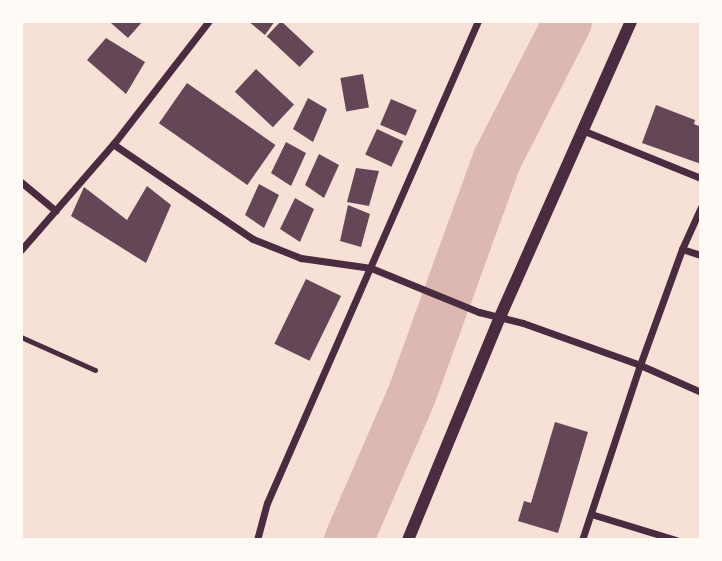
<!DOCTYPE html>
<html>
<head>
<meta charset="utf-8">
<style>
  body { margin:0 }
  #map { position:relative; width:722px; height:561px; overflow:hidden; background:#f7e1d7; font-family:"Varela Round",sans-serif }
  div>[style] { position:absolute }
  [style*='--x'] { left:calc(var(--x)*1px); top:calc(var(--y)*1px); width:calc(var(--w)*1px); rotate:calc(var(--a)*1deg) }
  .river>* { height:49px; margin:-24.5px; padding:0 24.5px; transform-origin:24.5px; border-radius:24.5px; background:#dcb8b0 }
  .building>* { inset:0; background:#644757; transform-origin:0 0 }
  .service>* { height:5px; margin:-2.5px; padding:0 2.5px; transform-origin:2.5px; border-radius:2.5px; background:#4a2c40 }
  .minor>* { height:7px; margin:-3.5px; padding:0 3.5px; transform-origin:3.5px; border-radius:3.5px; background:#4a2c40 }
  .tertiary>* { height:12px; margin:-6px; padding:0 6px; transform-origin:6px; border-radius:6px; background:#4a2c40 }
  span { translate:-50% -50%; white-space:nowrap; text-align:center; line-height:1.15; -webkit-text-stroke:7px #fffaf5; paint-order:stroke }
  .frame { position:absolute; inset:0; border:23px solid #fffaf5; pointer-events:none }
</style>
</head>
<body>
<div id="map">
  <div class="river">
    <div style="--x:348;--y:540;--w:158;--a:-66.5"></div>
    <div style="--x:411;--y:395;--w:252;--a:-70.1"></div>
    <div style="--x:497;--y:158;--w:154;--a:-62.9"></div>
  </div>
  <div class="building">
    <div style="clip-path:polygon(113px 21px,143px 21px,128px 38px,111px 23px)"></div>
    <div style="clip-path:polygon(248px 21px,275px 21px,265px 35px)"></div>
    <div style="left:281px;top:21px;width:45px;height:21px;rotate:43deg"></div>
    <div style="clip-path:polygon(106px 38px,145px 62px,126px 94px,87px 60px)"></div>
    <div style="left:256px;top:69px;width:52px;height:31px;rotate:43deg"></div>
    <div style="left:363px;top:74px;width:34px;height:23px;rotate:80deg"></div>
    <div style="left:187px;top:83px;width:108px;height:49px;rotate:35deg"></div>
    <div style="clip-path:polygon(308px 98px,327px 109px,313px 142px,293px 129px)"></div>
    <div style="left:391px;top:99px;width:28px;height:28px;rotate:23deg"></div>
    <div style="clip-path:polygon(656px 105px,695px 120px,694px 124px,701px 127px,701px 164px,642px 143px)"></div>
    <div style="left:377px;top:129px;width:29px;height:28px;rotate:25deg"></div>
    <div style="clip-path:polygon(286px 142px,306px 153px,291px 186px,271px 173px)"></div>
    <div style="clip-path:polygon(319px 154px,339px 165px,324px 198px,305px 185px)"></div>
    <div style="clip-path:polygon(356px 168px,379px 171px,369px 206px,347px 202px)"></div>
    <div style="clip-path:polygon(259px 184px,279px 195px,264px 228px,245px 215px)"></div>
    <div style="clip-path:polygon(147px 186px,171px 205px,146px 263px,71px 216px,84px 187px,127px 220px)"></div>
    <div style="clip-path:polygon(295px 198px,314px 209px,300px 242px,280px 229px)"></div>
    <div style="clip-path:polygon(348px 205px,370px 214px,361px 247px,340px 241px)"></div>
    <div style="left:306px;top:279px;width:39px;height:72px;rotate:26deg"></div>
    <div style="clip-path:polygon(555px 422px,588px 432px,558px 533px,518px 521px,524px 501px,531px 503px)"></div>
  </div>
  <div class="service">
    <div style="--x:21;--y:337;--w:81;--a:24"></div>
  </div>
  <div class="minor">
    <div style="--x:582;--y:130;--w:128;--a:22"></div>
    <div style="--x:113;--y:144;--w:169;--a:34.2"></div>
    <div style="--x:253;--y:239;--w:52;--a:21.6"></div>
    <div style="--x:301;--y:258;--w:71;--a:8.1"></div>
    <div style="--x:371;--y:268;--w:117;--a:22.2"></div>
    <div style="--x:479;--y:312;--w:45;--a:14"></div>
    <div style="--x:523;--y:323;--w:124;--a:19.7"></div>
    <div style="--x:640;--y:365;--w:67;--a:23.9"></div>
    <div style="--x:21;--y:182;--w:45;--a:39.6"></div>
    <div style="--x:682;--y:249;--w:20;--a:18"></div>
    <div style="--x:21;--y:250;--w:143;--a:-49"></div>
    <div style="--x:115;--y:142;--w:153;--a:-52.2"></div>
    <div style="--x:591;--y:514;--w:89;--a:17"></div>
    <div style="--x:257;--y:540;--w:38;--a:-75"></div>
    <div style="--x:267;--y:503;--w:526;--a:-66.36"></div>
    <div style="--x:582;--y:540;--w:184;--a:-71.7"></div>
    <div style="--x:640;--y:365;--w:123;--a:-70.1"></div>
    <div style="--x:682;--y:249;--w:46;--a:-65.7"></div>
  </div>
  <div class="tertiary">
    <div style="--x:408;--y:540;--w:241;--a:-67.6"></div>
    <div style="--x:500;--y:317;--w:324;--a:-66.1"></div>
  </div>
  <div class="frame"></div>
</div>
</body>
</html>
